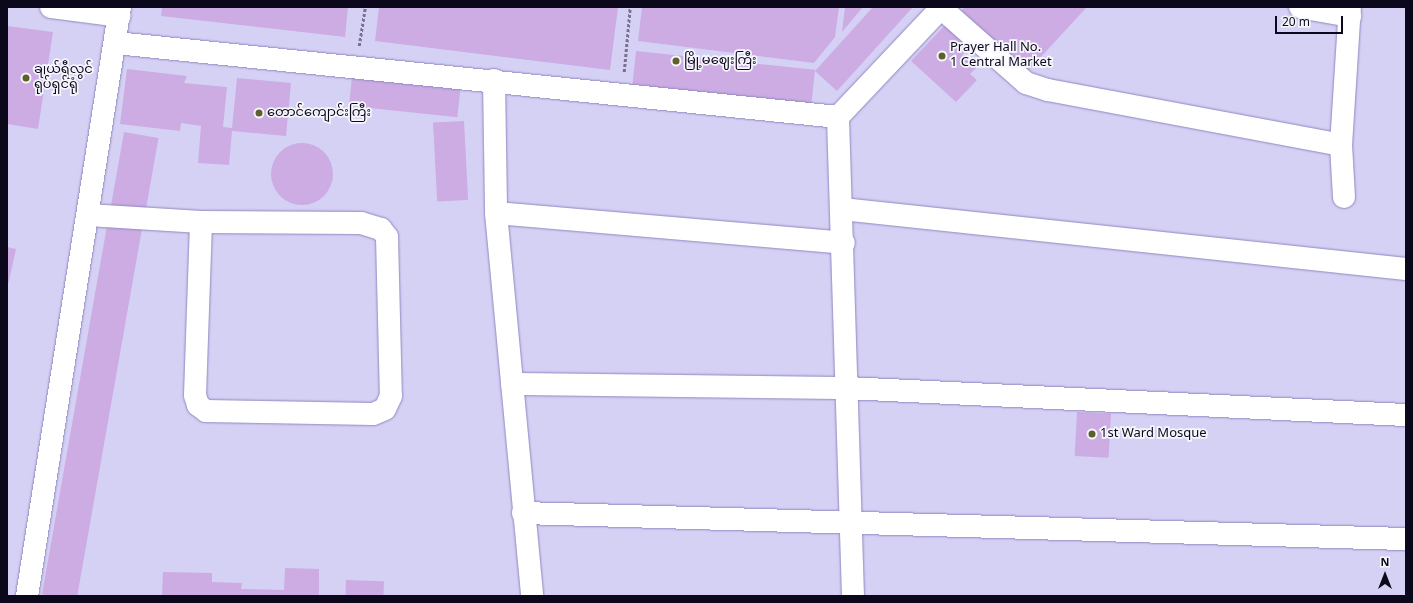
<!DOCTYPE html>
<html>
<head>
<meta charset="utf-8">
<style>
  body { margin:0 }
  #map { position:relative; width:1413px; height:603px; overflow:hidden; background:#d5d1f5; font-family:Georgia,"Noto Sans Myanmar",serif }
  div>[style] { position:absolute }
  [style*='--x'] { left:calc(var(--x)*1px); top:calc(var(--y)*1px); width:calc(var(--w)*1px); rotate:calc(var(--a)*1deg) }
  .building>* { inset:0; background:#ccace3; transform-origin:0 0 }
  .round { border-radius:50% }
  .path>* { height:2.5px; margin-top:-1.25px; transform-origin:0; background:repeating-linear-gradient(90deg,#75718e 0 3px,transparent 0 5px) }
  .roads { filter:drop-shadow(0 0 1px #9088c0) drop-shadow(0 0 1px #9088c0) }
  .minor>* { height:22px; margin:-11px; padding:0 11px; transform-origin:11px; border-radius:11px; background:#fff }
  .dots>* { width:11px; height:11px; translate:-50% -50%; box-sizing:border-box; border:2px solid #f6f6fc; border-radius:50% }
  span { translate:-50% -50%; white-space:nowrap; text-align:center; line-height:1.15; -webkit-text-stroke:3.5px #f6f6fc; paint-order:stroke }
  .poi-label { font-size:13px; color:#0c081c }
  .left { translate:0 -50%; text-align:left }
  .frame { position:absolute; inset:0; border:8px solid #0c081c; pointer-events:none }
  .north { position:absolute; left:1365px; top:555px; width:40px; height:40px; -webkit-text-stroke:3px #f6f6fc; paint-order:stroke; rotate:0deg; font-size:11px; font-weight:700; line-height:16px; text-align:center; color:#0c081c }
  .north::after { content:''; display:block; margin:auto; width:14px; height:18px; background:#0c081c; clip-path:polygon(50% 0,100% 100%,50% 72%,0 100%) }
  .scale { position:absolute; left:1275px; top:16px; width:68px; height:18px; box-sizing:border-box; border:2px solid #0c081c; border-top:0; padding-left:5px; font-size:12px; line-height:14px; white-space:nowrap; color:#0c081c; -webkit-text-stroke:3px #f6f6fc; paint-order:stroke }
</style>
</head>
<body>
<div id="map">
  <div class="building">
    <div style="clip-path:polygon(162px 7px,348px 7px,345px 37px,161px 16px)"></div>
    <div style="clip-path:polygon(379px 7px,618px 7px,610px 70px,375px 41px)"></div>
    <div style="clip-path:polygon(642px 7px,839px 7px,835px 37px,814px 63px,638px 41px)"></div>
    <div style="clip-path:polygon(845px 7px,863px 7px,842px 32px)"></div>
    <div style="clip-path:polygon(873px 7px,913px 7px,837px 91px,815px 71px)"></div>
    <div style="clip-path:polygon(965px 7px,1087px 7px,1027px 72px,961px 11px)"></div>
    <div style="clip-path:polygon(947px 23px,971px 46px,962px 55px,976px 68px,970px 74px,977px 80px,956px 102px,911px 61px)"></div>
    <div style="clip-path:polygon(7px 26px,53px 32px,38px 129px,7px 124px)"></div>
    <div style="left:636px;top:51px;width:180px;height:34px;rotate:6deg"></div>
    <div style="clip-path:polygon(127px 69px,187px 76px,184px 83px,227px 87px,223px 127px,232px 128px,237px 78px,291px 83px,286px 136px,232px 131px,229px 165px,198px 163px,201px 126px,181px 123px,180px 131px,120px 124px)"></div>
    <div style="left:352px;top:77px;width:109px;height:29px;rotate:6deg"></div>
    <div style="left:464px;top:121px;width:79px;height:31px;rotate:87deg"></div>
    <div style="left:124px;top:132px;width:35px;height:76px;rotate:10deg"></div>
    <div class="round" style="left:271px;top:143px;width:62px;height:62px"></div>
    <div style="left:108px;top:220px;width:35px;height:380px;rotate:10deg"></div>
    <div style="clip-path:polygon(7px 247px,16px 249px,8px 285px,7px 285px)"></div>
    <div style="left:1077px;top:412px;width:34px;height:44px;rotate:3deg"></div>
    <div style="clip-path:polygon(285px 568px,319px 569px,319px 596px,162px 596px,163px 572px,212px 573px,212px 582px,242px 583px,241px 589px,284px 590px)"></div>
    <div style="left:346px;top:580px;width:38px;height:16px;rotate:2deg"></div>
  </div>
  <div class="path">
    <div style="--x:359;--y:46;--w:39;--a:-81"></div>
    <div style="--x:624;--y:72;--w:65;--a:-84.7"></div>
  </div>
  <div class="roads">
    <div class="minor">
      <div style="--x:51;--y:7;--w:69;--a:7.5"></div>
      <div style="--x:1300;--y:7;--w:51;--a:10.2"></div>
      <div style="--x:941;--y:8;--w:113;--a:41.4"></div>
      <div style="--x:1026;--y:83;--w:23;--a:18"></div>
      <div style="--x:1048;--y:90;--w:298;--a:10.6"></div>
      <div style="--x:116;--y:43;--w:726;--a:5.85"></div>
      <div style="--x:494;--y:80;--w:133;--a:89.1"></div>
      <div style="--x:496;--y:213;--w:385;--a:84.6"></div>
      <div style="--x:1344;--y:197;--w:52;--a:-93.3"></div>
      <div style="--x:1341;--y:145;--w:138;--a:-86.3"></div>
      <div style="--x:842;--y:209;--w:567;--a:6.07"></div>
      <div style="--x:496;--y:213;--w:349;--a:4.9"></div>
      <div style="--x:88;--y:215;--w:113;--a:3.5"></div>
      <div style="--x:201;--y:222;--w:160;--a:0.4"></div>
      <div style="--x:361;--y:223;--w:21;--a:17"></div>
      <div style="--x:381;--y:229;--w:10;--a:53"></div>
      <div style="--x:387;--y:237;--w:159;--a:88.6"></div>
      <div style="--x:391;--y:396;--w:14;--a:115"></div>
      <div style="--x:385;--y:409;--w:13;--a:157"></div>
      <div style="--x:373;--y:414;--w:167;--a:-179"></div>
      <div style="--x:206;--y:411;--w:10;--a:-143"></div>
      <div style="--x:198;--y:405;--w:10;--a:-107"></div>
      <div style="--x:195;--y:395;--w:173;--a:-88"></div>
      <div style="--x:512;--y:384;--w:335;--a:0.7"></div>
      <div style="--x:847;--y:388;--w:560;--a:2.77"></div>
      <div style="--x:523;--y:513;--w:883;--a:1.69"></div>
      <div style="--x:27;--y:596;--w:596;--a:-81.03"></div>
      <div style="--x:853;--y:596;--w:479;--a:-91.8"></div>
      <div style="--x:838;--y:117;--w:151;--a:-46.6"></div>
    </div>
  </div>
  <div class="dots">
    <div style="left:942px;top:56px;background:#5d5f2c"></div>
    <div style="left:676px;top:61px;background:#5d5f2c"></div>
    <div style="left:26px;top:78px;background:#5d5f2c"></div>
    <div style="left:259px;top:113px;background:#5d5f2c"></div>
    <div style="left:1092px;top:434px;background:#5d5f2c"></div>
  </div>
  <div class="poi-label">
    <span class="left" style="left:950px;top:56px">Prayer Hall No.<br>1 Central Market</span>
    <span class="left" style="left:684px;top:61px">မြို့မဈေးကြီး</span>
    <span class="left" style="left:34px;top:78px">ချယ်ရီလွင်<br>ရုပ်ရှင်ရုံ</span>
    <span class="left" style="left:267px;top:113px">တောင်ကျောင်းကြီး</span>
    <span class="left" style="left:1100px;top:434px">1st Ward Mosque</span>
  </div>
  <div class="frame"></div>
  <div class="north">N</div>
  <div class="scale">20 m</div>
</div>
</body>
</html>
